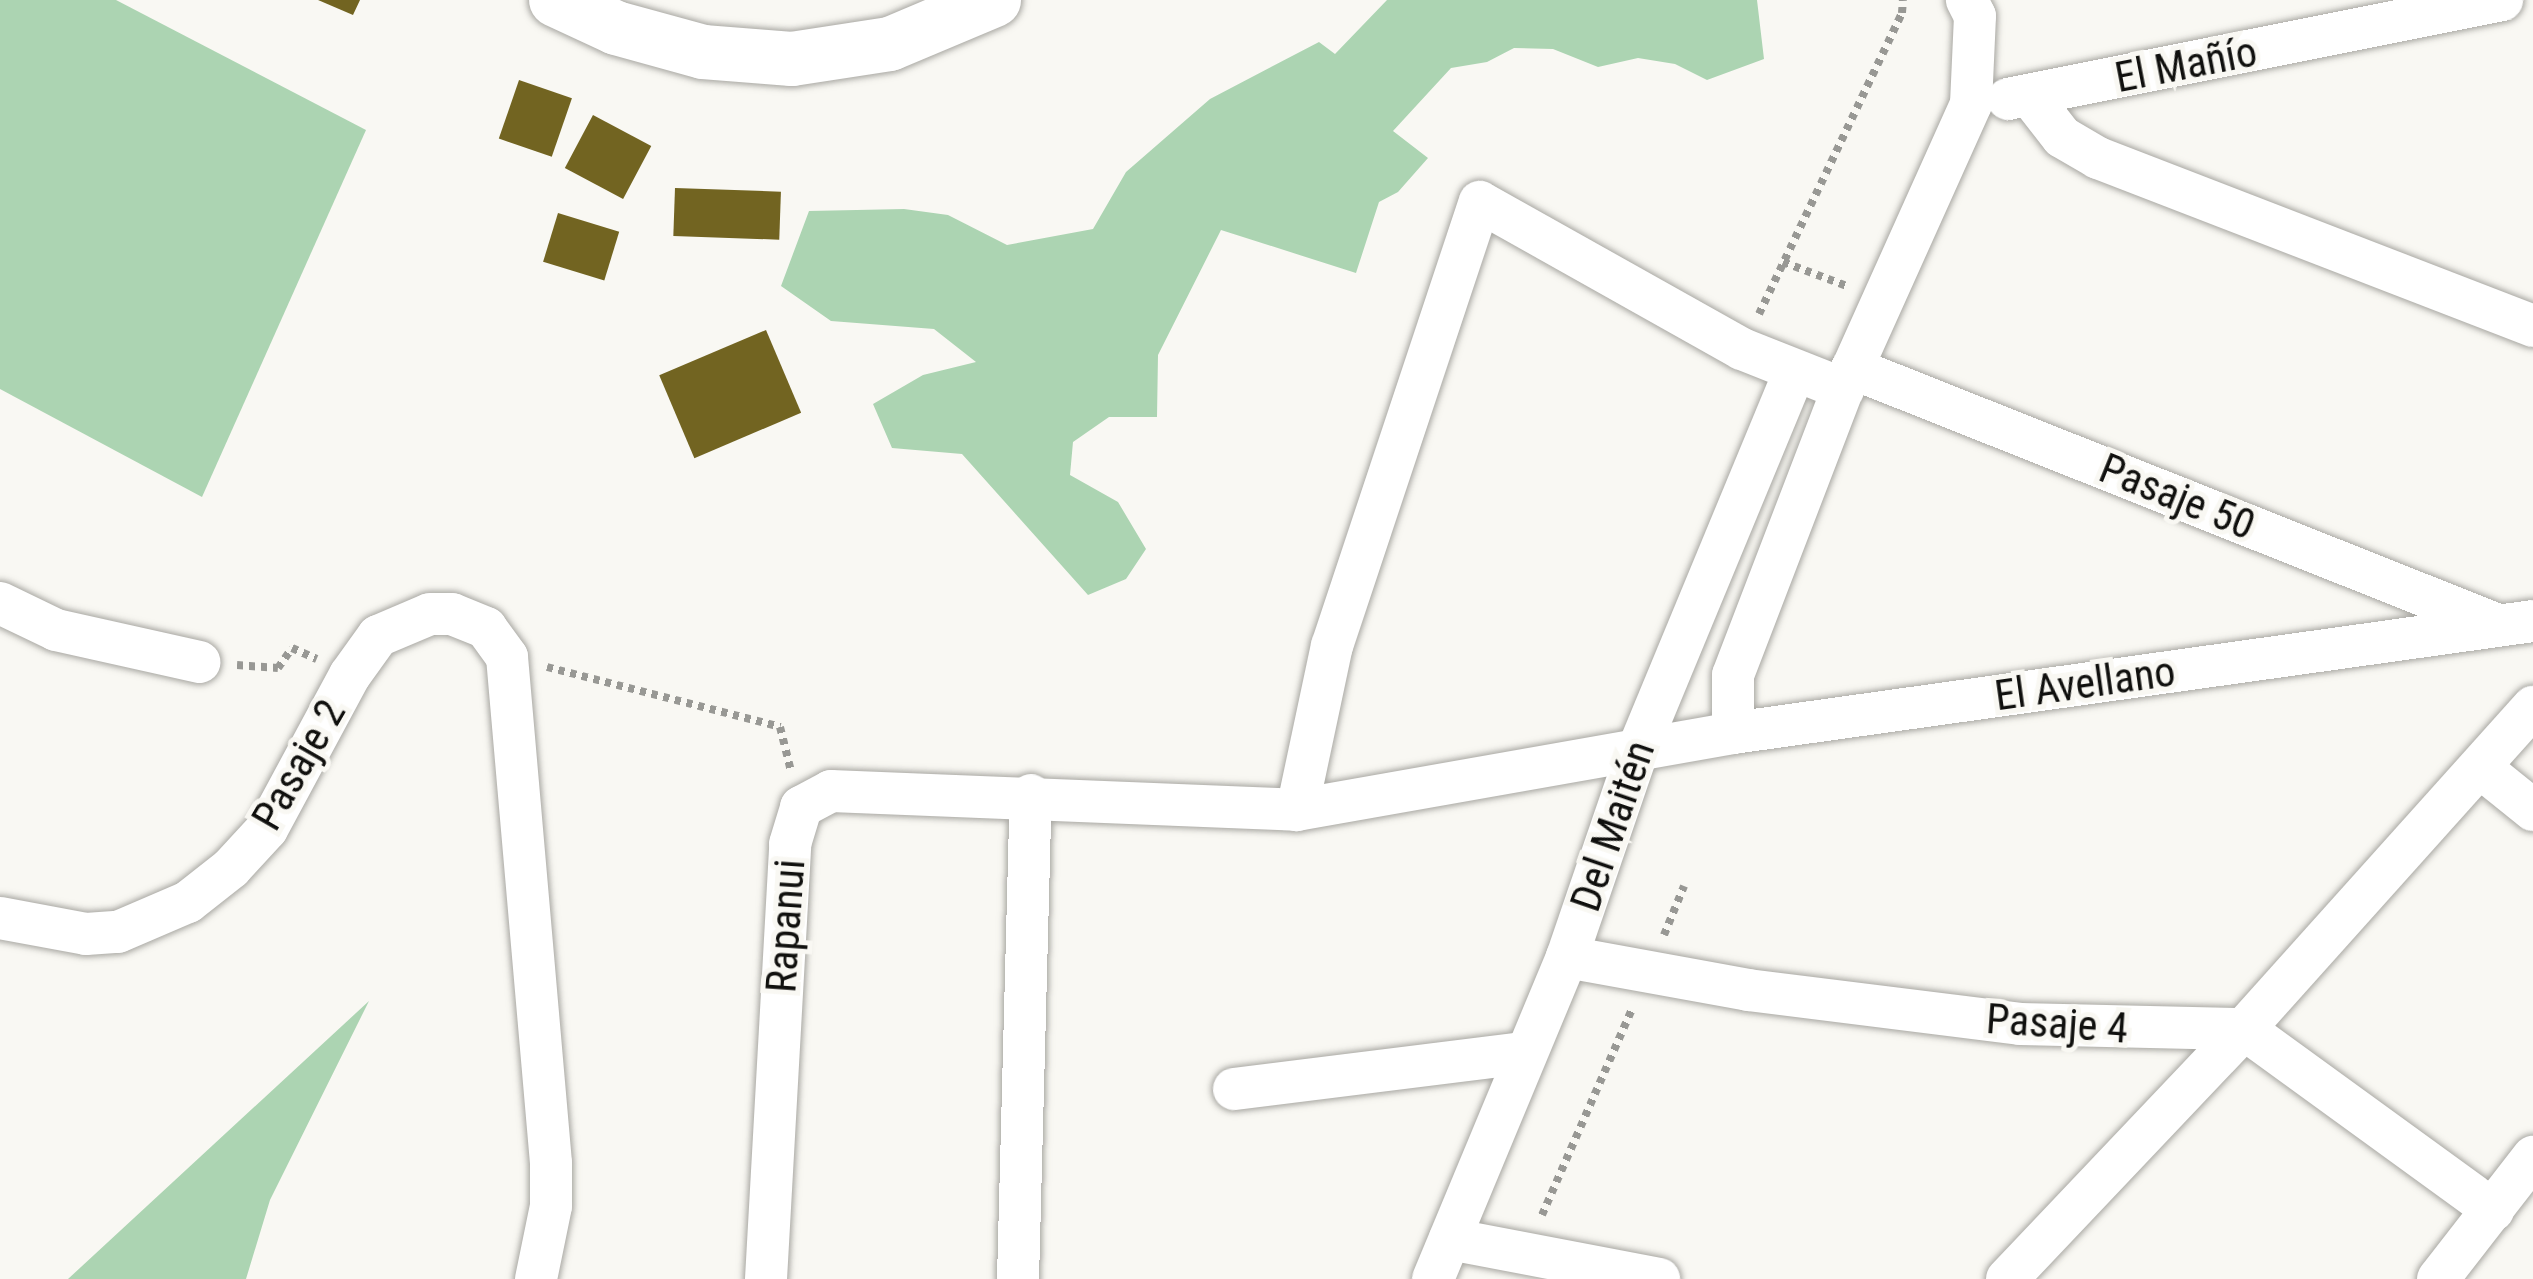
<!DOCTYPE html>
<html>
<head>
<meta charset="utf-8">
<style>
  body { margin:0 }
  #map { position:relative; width:2533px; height:1279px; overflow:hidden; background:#f9f8f3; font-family:"Roboto Condensed",sans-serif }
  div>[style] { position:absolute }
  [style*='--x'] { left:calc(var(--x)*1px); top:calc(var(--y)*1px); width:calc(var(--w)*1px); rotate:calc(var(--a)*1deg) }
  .green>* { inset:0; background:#acd4b2 }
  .building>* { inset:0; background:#726421; transform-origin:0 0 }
  .path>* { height:8px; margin-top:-4px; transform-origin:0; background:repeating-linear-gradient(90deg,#989894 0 6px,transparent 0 12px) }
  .roads { filter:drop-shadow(0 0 3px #a9a8a3) drop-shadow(0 0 3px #a9a8a3) }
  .minor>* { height:42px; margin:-21px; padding:0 21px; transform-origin:21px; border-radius:21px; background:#fff }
  .tertiary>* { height:54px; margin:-27px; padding:0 27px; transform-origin:27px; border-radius:27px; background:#fff }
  span { translate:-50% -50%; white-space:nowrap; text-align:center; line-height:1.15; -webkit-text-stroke:10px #f9f8f3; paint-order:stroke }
  .street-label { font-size:42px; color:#10100e }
</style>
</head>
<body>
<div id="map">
  <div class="green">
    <div style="clip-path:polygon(0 0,116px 0,366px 130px,202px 497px,0 389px)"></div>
    <div style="clip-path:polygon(1387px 0,1757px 0,1764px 59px,1707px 80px,1675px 64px,1638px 58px,1598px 67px,1553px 49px,1514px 48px,1487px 62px,1451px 68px,1393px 131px,1428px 158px,1398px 192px,1379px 202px,1356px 273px,1221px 230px,1158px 355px,1157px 417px,1109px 417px,1073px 442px,1070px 475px,1118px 502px,1146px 549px,1126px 579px,1088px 595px,962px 454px,892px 448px,873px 404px,923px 375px,976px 362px,934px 329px,831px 321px,781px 286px,809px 211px,904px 209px,948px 215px,1007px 245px,1093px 229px,1126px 172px,1210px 99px,1319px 42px,1335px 54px)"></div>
    <div style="clip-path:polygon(369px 1001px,270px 1200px,246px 1279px,68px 1279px)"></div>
  </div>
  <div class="building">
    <div style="clip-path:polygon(318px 0,360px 0,353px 15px)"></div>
    <div style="left:519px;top:80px;width:56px;height:62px;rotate:19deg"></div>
    <div style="left:593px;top:115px;width:66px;height:60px;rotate:28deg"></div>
    <div style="left:675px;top:188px;width:106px;height:48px;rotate:2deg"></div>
    <div style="left:558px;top:213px;width:64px;height:51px;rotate:17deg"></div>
    <div style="left:766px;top:330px;width:90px;height:116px;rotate:67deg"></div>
  </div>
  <div class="path">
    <div style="--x:1783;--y:262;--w:71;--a:20.7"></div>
    <div style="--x:1759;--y:314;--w:333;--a:-64.6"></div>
    <div style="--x:1902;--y:13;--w:13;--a:-86"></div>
    <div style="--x:237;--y:665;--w:41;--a:4.2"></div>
    <div style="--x:278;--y:668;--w:24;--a:-55"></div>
    <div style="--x:292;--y:648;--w:27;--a:24"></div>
    <div style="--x:547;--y:667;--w:241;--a:14.4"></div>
    <div style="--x:780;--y:727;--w:45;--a:76"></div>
    <div style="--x:1664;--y:935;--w:53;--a:-67.8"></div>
    <div style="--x:1542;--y:1215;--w:225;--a:-66.4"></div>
  </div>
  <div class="roads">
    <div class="minor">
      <div style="--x:2030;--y:96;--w:52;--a:52"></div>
      <div style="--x:2062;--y:137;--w:42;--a:30.3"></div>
      <div style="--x:2098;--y:158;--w:466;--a:21.1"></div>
      <div style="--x:2008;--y:99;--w:504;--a:-11.33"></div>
      <div style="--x:1852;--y:368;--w:695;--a:21.69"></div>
      <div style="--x:0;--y:603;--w:62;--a:25.7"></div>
      <div style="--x:56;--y:630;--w:147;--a:12.6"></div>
      <div style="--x:1733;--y:733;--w:58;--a:-90"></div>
      <div style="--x:1733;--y:675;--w:306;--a:-69"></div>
      <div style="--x:1843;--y:389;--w:312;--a:-65.8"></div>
      <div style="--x:1971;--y:104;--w:88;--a:-87.4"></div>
      <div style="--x:1975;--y:16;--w:18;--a:-117"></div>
      <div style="--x:2481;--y:768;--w:67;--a:38.9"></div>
      <div style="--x:1297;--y:810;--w:168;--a:-78"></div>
      <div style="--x:1332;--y:646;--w:468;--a:-71.6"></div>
      <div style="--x:1480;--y:202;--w:300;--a:29.3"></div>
      <div style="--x:1742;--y:349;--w:109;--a:21.6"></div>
      <div style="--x:0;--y:918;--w:87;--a:10.5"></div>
      <div style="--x:86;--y:934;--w:32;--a:-4"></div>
      <div style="--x:118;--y:932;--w:76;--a:-23.2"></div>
      <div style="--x:188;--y:902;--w:55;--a:-38.3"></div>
      <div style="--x:231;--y:868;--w:53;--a:-47.3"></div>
      <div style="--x:267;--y:829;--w:175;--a:-61.7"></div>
      <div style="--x:350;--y:675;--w:48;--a:-54.3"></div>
      <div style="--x:378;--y:636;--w:56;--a:-22.9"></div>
      <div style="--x:430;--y:614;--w:22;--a:0"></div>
      <div style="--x:452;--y:614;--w:37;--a:22"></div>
      <div style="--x:486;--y:628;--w:36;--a:54"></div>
      <div style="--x:507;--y:657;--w:508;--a:85.03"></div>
      <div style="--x:551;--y:1163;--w:43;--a:90"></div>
      <div style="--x:551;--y:1206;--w:75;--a:101.6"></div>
      <div style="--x:1567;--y:957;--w:184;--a:10.3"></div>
      <div style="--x:1748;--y:990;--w:274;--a:7.1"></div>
      <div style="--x:2020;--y:1024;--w:224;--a:1.3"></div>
      <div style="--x:2244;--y:1029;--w:308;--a:36"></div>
      <div style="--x:1234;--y:1089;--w:292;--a:-7.1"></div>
      <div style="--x:1450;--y:1239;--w:213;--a:10.8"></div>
      <div style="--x:766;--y:1279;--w:436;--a:-86.8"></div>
      <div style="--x:790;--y:844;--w:39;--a:-73"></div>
      <div style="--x:801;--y:807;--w:34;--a:-28"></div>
      <div style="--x:831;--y:791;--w:466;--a:2.3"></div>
      <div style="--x:1297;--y:810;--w:443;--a:-10"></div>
      <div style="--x:1733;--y:733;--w:808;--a:-7.97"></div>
      <div style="--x:1018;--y:1279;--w:484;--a:-88.5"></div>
      <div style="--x:1433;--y:1279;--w:349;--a:-67.4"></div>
      <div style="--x:1567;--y:957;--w:217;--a:-71.1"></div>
      <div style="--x:1637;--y:752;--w:410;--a:-67.5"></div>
      <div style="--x:2007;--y:1279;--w:344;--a:-46.5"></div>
      <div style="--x:2244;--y:1029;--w:433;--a:-48.1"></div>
      <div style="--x:2438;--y:1279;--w:155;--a:-52.1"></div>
    </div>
    <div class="tertiary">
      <div style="--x:556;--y:0;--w:66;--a:25"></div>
      <div style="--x:616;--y:28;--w:90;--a:15.4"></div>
      <div style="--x:703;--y:52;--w:89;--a:4.5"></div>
      <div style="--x:792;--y:59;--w:99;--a:-8.7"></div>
      <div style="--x:890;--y:44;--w:113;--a:-22.9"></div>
    </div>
  </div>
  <div class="street-label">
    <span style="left:2186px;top:65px;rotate:-11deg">El Mañío</span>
    <span style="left:2177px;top:497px;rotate:22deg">Pasaje 50</span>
    <span style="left:2085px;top:684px;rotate:-8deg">El Avellano</span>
    <span style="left:299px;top:765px;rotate:-60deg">Pasaje 2</span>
    <span style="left:1613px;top:826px;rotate:-71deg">Del Maitén</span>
    <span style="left:786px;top:926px;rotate:-86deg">Rapanui</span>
    <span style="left:2057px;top:1024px;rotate:4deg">Pasaje 4</span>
  </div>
</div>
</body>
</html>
